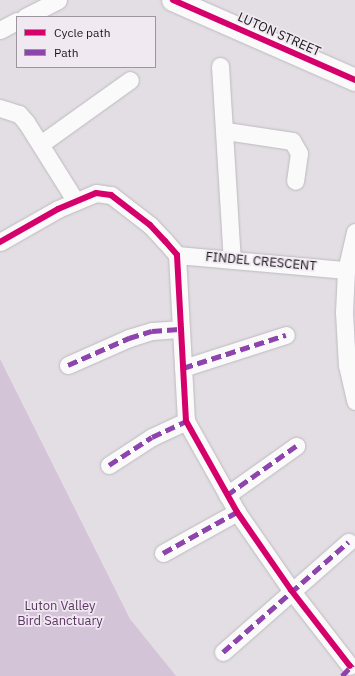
<!DOCTYPE html>
<html>
<head>
<meta charset="utf-8">
<style>
  body { margin:0 }
  #map { position:relative; width:355px; height:676px; overflow:hidden; background:#e2dee3; font-family:"IBM Plex Sans",sans-serif }
  div>[style] { position:absolute }
  [style*='--x'] { left:calc(var(--x)*1px); top:calc(var(--y)*1px); width:calc(var(--w)*1px); rotate:calc(var(--a)*1deg) }
  .green>* { inset:0; background:#d4c4d7 }
  .roads { filter:drop-shadow(0 0 1px #bdbabe) drop-shadow(0 0 1px #bdbabe) }
  .street>* { height:17px; margin:-8.5px; padding:0 8.5px; transform-origin:8.5px; border-radius:8.5px; background:#fbfafb }
  .secondary>* { height:22px; margin:-11px; padding:0 11px; transform-origin:11px; border-radius:11px; background:#fbfafb }
  .quiet>* { height:5px; margin-top:-2.5px; transform-origin:0; background:repeating-linear-gradient(90deg,#8e44ad 0 10px,transparent 0 15px) }
  .cycleway>* { height:6px; margin:-3px; padding:0 3px; transform-origin:3px; border-radius:3px; background:#d6006c }
  span { translate:-50% -50%; white-space:nowrap; text-align:center; line-height:1.15; -webkit-text-stroke:3.5px #f1e9f2; paint-order:stroke }
  .street-label { font-size:13px; color:#19171a }
  .park-label { font-size:13px; color:#5e3666 }
  .legend { position:absolute; left:16px; top:16px; width:140px; height:52px; box-sizing:border-box; background:#f1e9f2; border:1px solid #9b959c; margin:0; padding:5px 7px; list-style:none; font-size:12px; color:#19171a }
  .legend li { display:flex; align-items:center; gap:8px; height:20px }
  .legend b { width:20px; border:1px solid #9b959c }
</style>
</head>
<body>
<div id="map">
  <div class="green">
    <div style="clip-path:polygon(0 359px,130px 619px,176px 676px,0 676px)"></div>
  </div>
  <div class="roads">
    <div class="street">
      <div style="--x:25;--y:17;--w:37;--a:-27"></div>
      <div style="--x:0;--y:30;--w:19;--a:-28"></div>
      <div style="--x:220;--y:66;--w:194;--a:86.5"></div>
      <div style="--x:0;--y:108;--w:20;--a:18"></div>
      <div style="--x:19;--y:114;--w:11;--a:49"></div>
      <div style="--x:26;--y:122;--w:92;--a:57.9"></div>
      <div style="--x:226;--y:131;--w:67;--a:8.6"></div>
      <div style="--x:292;--y:141;--w:14;--a:60"></div>
      <div style="--x:299;--y:153;--w:28;--a:98"></div>
      <div style="--x:42;--y:143;--w:108;--a:-35.6"></div>
      <div style="--x:355;--y:232;--w:39;--a:103"></div>
      <div style="--x:346;--y:270;--w:42;--a:92.7"></div>
      <div style="--x:344;--y:312;--w:53;--a:86.8"></div>
      <div style="--x:347;--y:365;--w:37;--a:77"></div>
      <div style="--x:0;--y:242;--w:67;--a:-29.6"></div>
      <div style="--x:58;--y:209;--w:41;--a:-22.8"></div>
      <div style="--x:96;--y:193;--w:15;--a:8"></div>
      <div style="--x:111;--y:195;--w:49;--a:37.6"></div>
      <div style="--x:150;--y:225;--w:22;--a:47"></div>
      <div style="--x:165;--y:241;--w:18;--a:49"></div>
      <div style="--x:177;--y:255;--w:166;--a:86.9"></div>
      <div style="--x:186;--y:421;--w:104;--a:60.7"></div>
      <div style="--x:237;--y:512;--w:95;--a:55.3"></div>
      <div style="--x:291;--y:590;--w:96;--a:52.2"></div>
      <div style="--x:177;--y:255;--w:170;--a:5.1"></div>
      <div style="--x:68;--y:365;--w:67;--a:-23.9"></div>
      <div style="--x:129;--y:338;--w:24;--a:-17"></div>
      <div style="--x:152;--y:331;--w:27;--a:-4"></div>
      <div style="--x:183;--y:368;--w:108;--a:-17.8"></div>
      <div style="--x:109;--y:465;--w:51;--a:-33.1"></div>
      <div style="--x:152;--y:437;--w:38;--a:-25"></div>
      <div style="--x:227;--y:495;--w:85;--a:-35.4"></div>
      <div style="--x:163;--y:553;--w:85;--a:-29"></div>
      <div style="--x:223;--y:652;--w:167;--a:-41.3"></div>
    </div>
    <div class="secondary">
      <div style="--x:173;--y:0;--w:199;--a:23.7"></div>
    </div>
  </div>
  <div class="quiet">
    <div style="--x:68;--y:365;--w:67;--a:-23.9"></div>
    <div style="--x:129;--y:338;--w:24;--a:-17"></div>
    <div style="--x:152;--y:331;--w:27;--a:-4"></div>
    <div style="--x:183;--y:368;--w:108;--a:-17.8"></div>
    <div style="--x:109;--y:465;--w:51;--a:-33.1"></div>
    <div style="--x:152;--y:437;--w:38;--a:-25"></div>
    <div style="--x:227;--y:495;--w:85;--a:-35.4"></div>
    <div style="--x:163;--y:553;--w:85;--a:-29"></div>
    <div style="--x:223;--y:652;--w:167;--a:-41.3"></div>
    <div style="--x:342;--y:676;--w:16;--a:-47"></div>
  </div>
  <div class="cycleway">
    <div style="--x:173;--y:0;--w:199;--a:23.7"></div>
    <div style="--x:0;--y:242;--w:67;--a:-29.6"></div>
    <div style="--x:58;--y:209;--w:41;--a:-22.8"></div>
    <div style="--x:96;--y:193;--w:15;--a:8"></div>
    <div style="--x:111;--y:195;--w:49;--a:37.6"></div>
    <div style="--x:150;--y:225;--w:22;--a:47"></div>
    <div style="--x:165;--y:241;--w:18;--a:49"></div>
    <div style="--x:177;--y:255;--w:166;--a:86.9"></div>
    <div style="--x:186;--y:421;--w:104;--a:60.7"></div>
    <div style="--x:237;--y:512;--w:95;--a:55.3"></div>
    <div style="--x:291;--y:590;--w:96;--a:52.2"></div>
  </div>
  <div class="street-label">
    <span style="left:279px;top:35px;rotate:24deg">LUTON STREET</span>
    <span style="left:261px;top:262px;rotate:5deg">FINDEL CRESCENT</span>
  </div>
  <div class="park-label">
    <span style="left:60px;top:614px">Luton Valley<br>Bird Sanctuary</span>
  </div>
  <ul class="legend">
  <li><b style="height:5px;background:#d6006c"></b>Cycle path</li>
  <li><b style="height:5px;background:#8e44ad"></b>Path</li>
  </ul>
</div>
</body>
</html>
